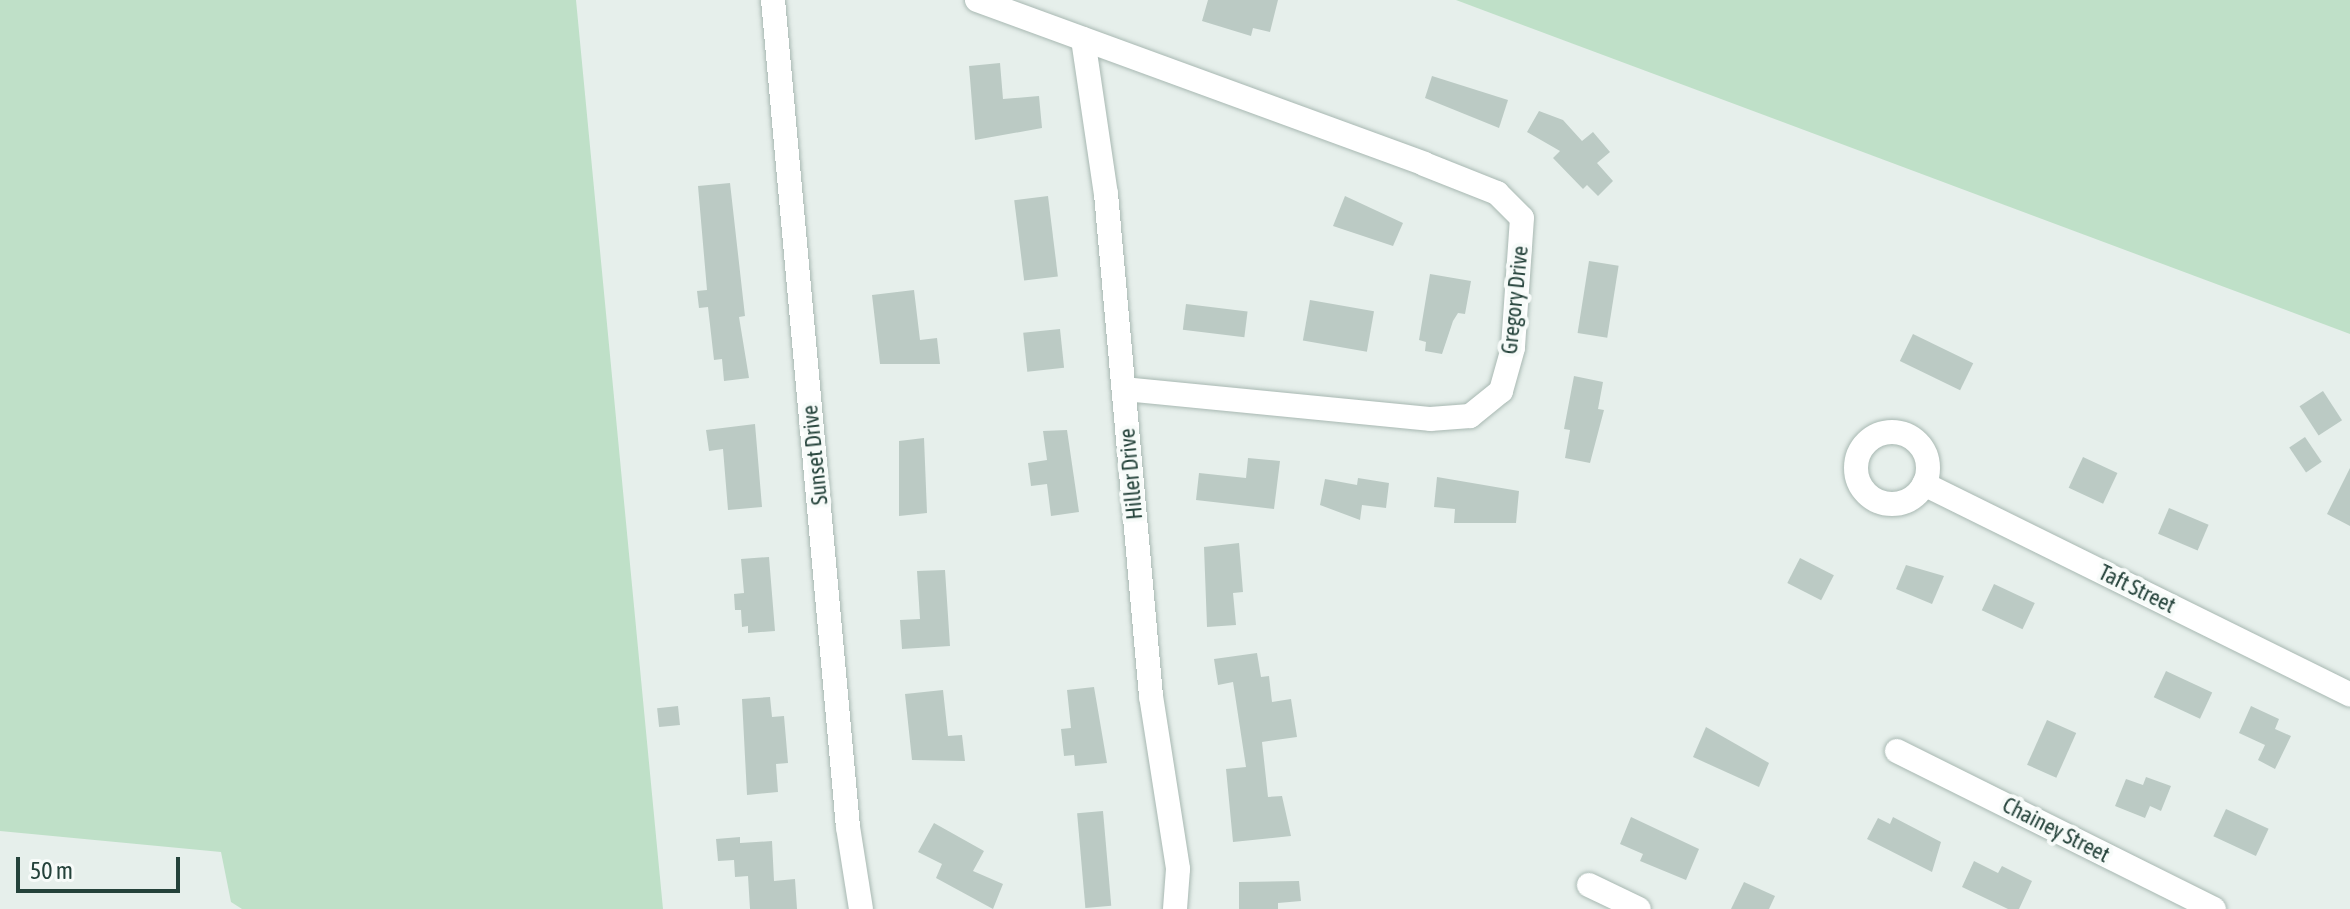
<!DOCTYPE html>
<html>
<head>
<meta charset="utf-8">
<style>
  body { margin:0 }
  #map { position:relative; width:2350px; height:909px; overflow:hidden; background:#e6efeb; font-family:"Asap Condensed",sans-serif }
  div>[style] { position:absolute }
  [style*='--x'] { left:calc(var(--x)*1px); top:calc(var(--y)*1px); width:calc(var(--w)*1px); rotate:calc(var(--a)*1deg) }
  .green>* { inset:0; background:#bfe0c8 }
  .building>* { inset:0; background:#bbcac4; transform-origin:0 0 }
  .roads { filter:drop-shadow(0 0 2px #a8b8b2) drop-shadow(0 0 2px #a8b8b2) }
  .street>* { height:24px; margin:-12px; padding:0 12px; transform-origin:12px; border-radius:12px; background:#fff }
  .street>.ring { margin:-12px; padding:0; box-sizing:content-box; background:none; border:24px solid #fff; border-radius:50% }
  span { translate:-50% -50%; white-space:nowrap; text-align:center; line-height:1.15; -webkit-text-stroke:8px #f7fbf9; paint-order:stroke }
  .street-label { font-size:22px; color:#24423a }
  .scale { position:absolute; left:16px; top:857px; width:164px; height:36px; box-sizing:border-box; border:4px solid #24423a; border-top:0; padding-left:10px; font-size:24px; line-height:28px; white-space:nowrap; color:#24423a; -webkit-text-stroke:6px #f7fbf9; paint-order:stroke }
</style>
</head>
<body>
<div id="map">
  <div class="green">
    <div style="clip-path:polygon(0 0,576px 0,663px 909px,242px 909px,231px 902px,221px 852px,0 831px)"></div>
    <div style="clip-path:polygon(1456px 0,2350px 0,2350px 334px)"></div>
  </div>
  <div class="building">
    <div style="clip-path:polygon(1208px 0,1278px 0,1270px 32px,1253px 28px,1251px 36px,1202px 21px)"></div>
    <div style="clip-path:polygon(1000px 63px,1003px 99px,1039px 96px,1042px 128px,975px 140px,969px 66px)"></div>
    <div style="clip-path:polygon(1432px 76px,1508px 100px,1499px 128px,1425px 98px)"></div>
    <div style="clip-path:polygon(1539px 111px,1563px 120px,1582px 141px,1593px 132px,1610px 152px,1597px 163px,1613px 181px,1598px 196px,1587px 185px,1583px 189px,1553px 158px,1560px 151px,1527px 132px)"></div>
    <div style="clip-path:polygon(730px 183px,745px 316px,739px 317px,749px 378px,724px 381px,722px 359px,714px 360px,708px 307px,699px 308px,697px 291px,707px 290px,698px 186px)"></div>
    <div style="left:1048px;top:196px;width:81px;height:34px;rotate:83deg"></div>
    <div style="clip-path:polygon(1345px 196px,1403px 223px,1393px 246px,1333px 226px)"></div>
    <div style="left:1589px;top:261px;width:30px;height:73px;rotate:9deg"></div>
    <div style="clip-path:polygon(1430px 274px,1471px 281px,1465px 314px,1458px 313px,1453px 321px,1442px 354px,1425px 351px,1426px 342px,1419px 340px)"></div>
    <div style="clip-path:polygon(914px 290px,920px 340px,937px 338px,940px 364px,880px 364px,872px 295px)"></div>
    <div style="left:1310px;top:300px;width:65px;height:41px;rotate:10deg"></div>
    <div style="left:1186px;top:304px;width:62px;height:26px;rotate:7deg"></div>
    <div style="left:1060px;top:329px;width:39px;height:37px;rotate:84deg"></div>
    <div style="left:1913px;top:334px;width:67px;height:30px;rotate:26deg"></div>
    <div style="clip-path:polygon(1574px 376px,1603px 382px,1598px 409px,1604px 410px,1590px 463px,1565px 458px,1570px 430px,1564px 429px)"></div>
    <div style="left:2323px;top:391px;width:35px;height:28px;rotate:57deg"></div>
    <div style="clip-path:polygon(755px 424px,762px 507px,728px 510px,723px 449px,709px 451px,706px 430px)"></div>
    <div style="clip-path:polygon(1067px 430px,1079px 512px,1051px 516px,1047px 484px,1031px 486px,1028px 463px,1047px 460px,1043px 431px)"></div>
    <div style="left:2305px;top:437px;width:30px;height:19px;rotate:56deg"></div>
    <div style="clip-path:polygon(924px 438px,927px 513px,899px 516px,899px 441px)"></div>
    <div style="left:2083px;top:457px;width:38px;height:34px;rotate:25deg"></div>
    <div style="clip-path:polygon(1248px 458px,1280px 461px,1274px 509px,1196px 500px,1199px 473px,1246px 478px)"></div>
    <div style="clip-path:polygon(2350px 468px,2350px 526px,2327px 514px)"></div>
    <div style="clip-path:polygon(1437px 477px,1519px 491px,1516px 523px,1454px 523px,1455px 509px,1434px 507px)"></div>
    <div style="clip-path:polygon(1358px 478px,1389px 483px,1386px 508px,1362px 505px,1360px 520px,1320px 505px,1325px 479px,1357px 485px)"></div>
    <div style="left:2169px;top:508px;width:43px;height:28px;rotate:23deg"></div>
    <div style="clip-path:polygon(1239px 543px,1243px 592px,1233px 593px,1236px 625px,1207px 627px,1204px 547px)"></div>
    <div style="clip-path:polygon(769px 557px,775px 631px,748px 633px,748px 626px,742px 627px,741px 610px,735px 610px,734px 594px,744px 593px,741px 559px)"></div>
    <div style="left:1800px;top:558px;width:38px;height:28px;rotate:27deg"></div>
    <div style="clip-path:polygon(1906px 565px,1944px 576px,1932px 604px,1896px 589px)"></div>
    <div style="clip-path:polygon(945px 570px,950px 646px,902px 649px,900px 620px,920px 619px,917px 571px)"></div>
    <div style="left:1994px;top:584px;width:45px;height:29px;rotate:25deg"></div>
    <div style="clip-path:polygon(1257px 653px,1261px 677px,1269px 676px,1272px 702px,1291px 699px,1297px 737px,1262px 742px,1268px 797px,1282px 796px,1291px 836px,1233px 842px,1226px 769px,1246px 767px,1233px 682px,1218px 685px,1214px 659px)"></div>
    <div style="left:2166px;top:671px;width:51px;height:29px;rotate:25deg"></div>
    <div style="clip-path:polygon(1094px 687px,1107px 763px,1075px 766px,1074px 755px,1064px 756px,1061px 729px,1071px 728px,1067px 690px)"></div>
    <div style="clip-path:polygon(943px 690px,948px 736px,962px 735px,965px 761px,912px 760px,905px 694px)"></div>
    <div style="clip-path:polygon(770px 697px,772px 717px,784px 716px,788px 763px,776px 764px,778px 792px,747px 795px,742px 699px)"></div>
    <div style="left:678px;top:706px;width:19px;height:21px;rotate:84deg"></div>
    <div style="clip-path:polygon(2251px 706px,2279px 719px,2275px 729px,2291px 736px,2275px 769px,2258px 760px,2265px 745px,2239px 733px)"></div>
    <div style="left:2047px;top:720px;width:32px;height:49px;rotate:24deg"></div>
    <div style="clip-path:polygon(1706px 727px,1769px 763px,1759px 787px,1693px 757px)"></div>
    <div style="clip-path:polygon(2146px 777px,2171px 786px,2161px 811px,2150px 806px,2145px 818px,2115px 806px,2126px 779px,2143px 785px)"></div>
    <div style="left:2226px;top:809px;width:47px;height:30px;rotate:25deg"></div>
    <div style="left:1103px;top:811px;width:95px;height:26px;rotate:85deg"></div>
    <div style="clip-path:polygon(1631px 817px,1699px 849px,1686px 880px,1640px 861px,1643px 854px,1620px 844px)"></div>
    <div style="clip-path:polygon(1893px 817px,1941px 842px,1932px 872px,1867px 839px,1878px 818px,1890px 824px)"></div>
    <div style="clip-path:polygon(934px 823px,984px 851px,973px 871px,1003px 884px,993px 909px,936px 878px,942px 864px,918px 852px)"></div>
    <div style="clip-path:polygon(740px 837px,740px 843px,772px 841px,774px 881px,795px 879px,797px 909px,750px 909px,748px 876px,735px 877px,734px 860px,718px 861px,716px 839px)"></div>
    <div style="clip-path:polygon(1974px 861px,1998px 873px,2002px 866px,2032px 881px,2019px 909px,2008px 909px,1962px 887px)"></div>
    <div style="clip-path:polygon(1299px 881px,1301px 901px,1278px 903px,1278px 909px,1239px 909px,1239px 882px)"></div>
    <div style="clip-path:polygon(1744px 882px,1775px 896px,1769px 909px,1731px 909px)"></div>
  </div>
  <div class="roads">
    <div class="street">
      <div style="--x:773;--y:0;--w:830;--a:84.82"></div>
      <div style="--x:848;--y:827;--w:83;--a:81"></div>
      <div style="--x:977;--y:0;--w:476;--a:20.1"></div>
      <div style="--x:1424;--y:164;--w:79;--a:21.7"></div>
      <div style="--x:1497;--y:193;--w:35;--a:45"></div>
      <div style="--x:1522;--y:218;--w:130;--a:94"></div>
      <div style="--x:1513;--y:348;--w:45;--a:105.6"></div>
      <div style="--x:1501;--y:391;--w:40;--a:141"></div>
      <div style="--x:1470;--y:416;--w:40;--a:175.7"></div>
      <div style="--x:1430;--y:419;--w:307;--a:-174.4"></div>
      <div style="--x:1083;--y:39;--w:157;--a:81.6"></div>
      <div style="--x:1106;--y:194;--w:504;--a:84.88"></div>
      <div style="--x:1151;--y:696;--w:175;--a:81.1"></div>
      <div style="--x:1178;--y:869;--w:40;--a:94.3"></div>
      <div class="ring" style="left:1856px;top:432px;width:48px;height:48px"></div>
      <div style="--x:1924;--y:484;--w:475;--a:26.3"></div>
      <div style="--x:1897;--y:751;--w:354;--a:26.5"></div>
      <div style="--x:1589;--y:885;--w:55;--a:25.6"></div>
    </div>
  </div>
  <div class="street-label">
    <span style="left:1515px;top:300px;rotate:-84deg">Gregory Drive</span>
    <span style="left:815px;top:455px;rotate:-96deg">Sunset Drive</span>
    <span style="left:1131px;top:474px;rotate:-95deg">Hiller Drive</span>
    <span style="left:2137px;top:589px;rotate:26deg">Taft Street</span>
    <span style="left:2056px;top:830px;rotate:27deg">Chainey Street</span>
  </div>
  <div class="scale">50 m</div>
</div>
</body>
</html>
